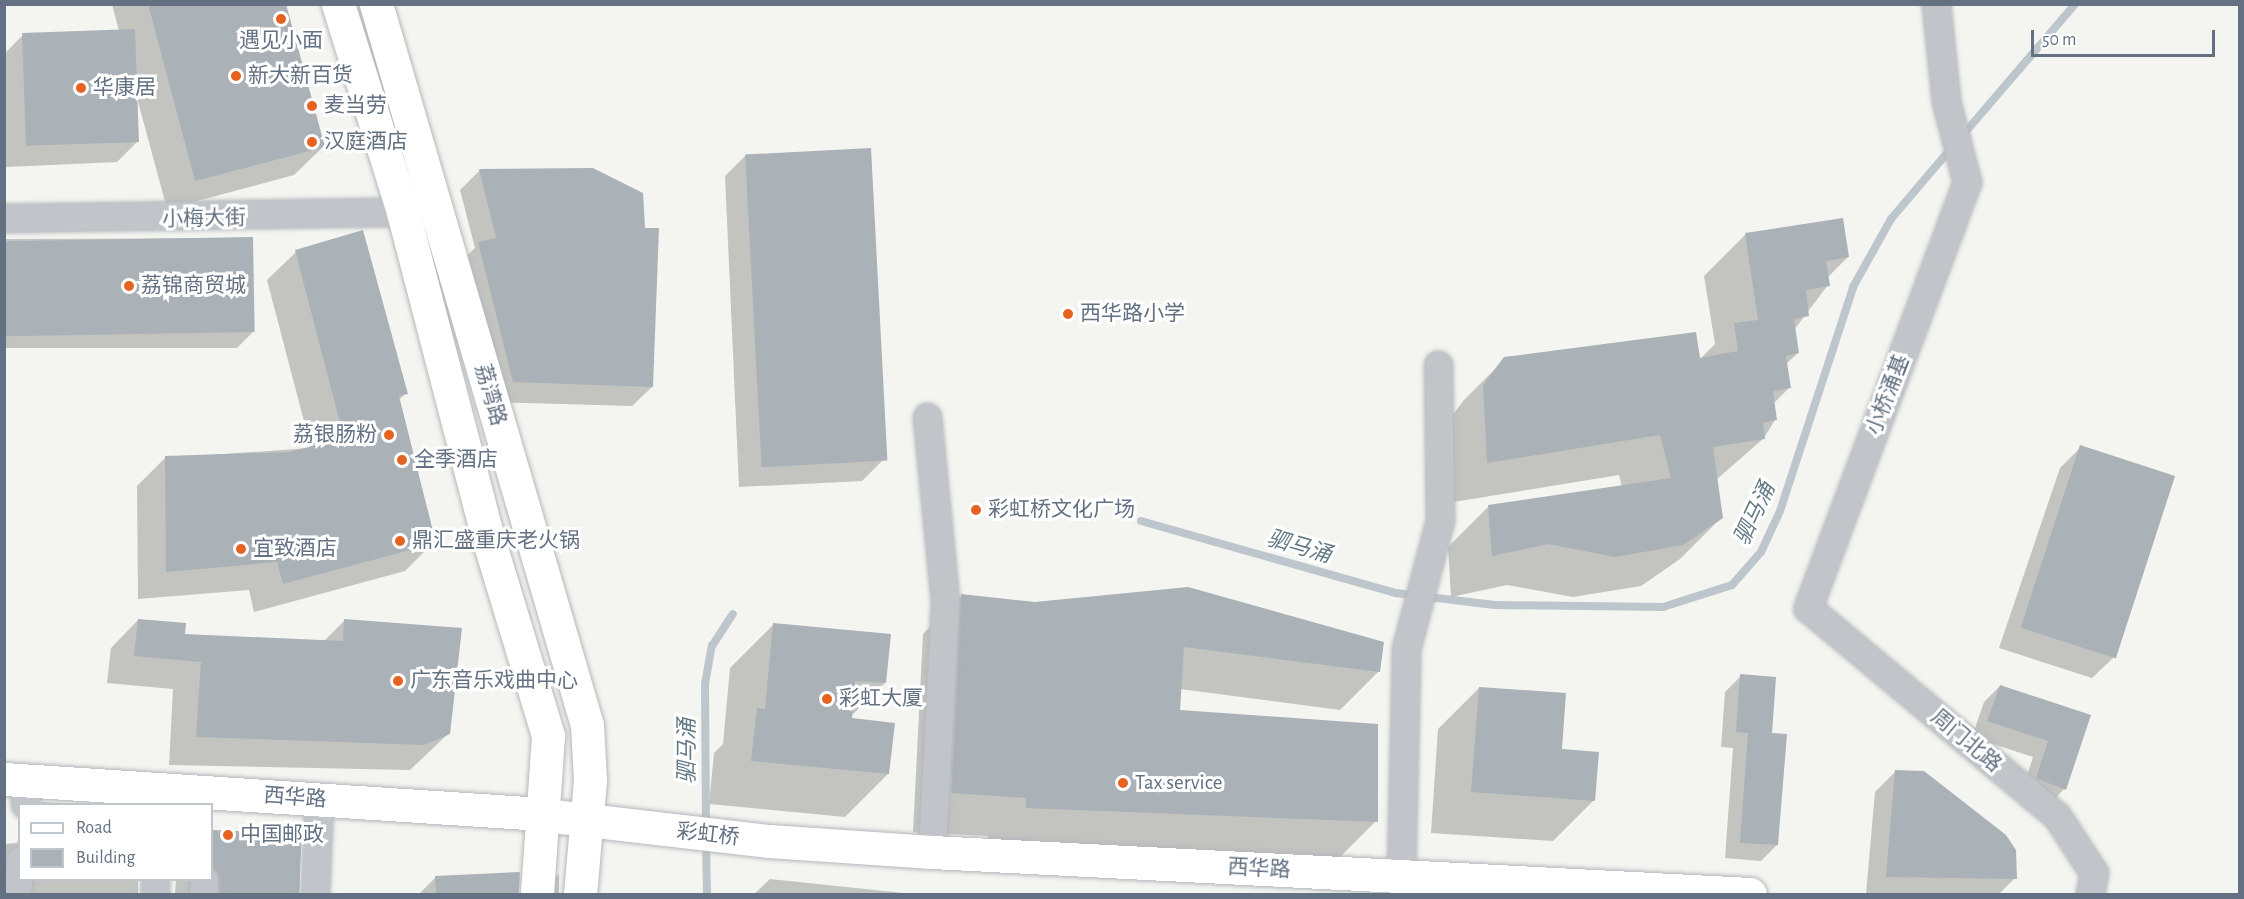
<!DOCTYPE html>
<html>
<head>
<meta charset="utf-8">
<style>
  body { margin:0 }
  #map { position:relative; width:2244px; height:899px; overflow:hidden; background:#f4f5f0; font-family:"Alegreya Sans","Noto Sans SC",sans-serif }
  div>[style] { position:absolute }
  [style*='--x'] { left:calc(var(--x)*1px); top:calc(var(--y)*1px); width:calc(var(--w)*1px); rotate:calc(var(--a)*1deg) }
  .shadow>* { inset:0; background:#0003 }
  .stream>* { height:8px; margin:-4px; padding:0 4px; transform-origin:4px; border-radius:4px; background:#bdc6cc }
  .building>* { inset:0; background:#aab1b7; transform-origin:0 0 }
  .roads { filter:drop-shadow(0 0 2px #b4b8bc) drop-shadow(0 0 2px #b4b8bc) }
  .minor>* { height:27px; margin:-13.5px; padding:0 13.5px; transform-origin:13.5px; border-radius:13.5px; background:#c1c4c8 }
  .major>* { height:33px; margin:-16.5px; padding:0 16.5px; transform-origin:16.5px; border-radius:16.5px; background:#fff }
  .dots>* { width:16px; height:16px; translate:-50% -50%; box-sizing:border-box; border:3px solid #fff; border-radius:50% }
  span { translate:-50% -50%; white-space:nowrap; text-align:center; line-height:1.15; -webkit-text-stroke:6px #fff; paint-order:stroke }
  .poi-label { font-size:21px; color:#637182 }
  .left { translate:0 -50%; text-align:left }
  .right { translate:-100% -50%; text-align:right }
  .street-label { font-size:21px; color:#637182 }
  .water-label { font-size:22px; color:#637a86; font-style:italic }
  .frame { position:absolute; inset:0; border:6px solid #637182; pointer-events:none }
  .legend { position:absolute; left:18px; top:803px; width:195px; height:78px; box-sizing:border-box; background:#fff; border:2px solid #c1c6cd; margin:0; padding:8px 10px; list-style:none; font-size:18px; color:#637182 }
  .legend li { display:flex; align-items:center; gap:12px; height:30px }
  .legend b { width:30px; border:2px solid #c1c6cd }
  .scale { position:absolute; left:2031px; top:30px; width:184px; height:27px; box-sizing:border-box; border:3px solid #637182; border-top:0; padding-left:8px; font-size:18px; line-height:21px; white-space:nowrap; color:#637182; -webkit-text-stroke:4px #fff; paint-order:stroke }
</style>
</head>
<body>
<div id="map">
  <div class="shadow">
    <div style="clip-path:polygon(112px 4px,285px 4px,323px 147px,294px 175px,167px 209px,137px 98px,138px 141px,117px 162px,6px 167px,4px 54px,23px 35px,119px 31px)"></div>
    <div style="clip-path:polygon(746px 155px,883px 460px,862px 481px,739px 487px,725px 176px)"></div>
    <div style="clip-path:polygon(593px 170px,652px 387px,632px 406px,493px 402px,459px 263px,475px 248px,460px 190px,479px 171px)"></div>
    <div style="clip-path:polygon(1745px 235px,1848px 257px,1827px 278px,1828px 285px,1794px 330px,1798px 353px,1785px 365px,1789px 388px,1773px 404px,1775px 420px,1764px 438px,1716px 480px,1721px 518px,1680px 559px,1641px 586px,1573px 597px,1507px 585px,1451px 597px,1448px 547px,1489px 506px,1622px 487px,1619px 475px,1447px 503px,1443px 428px,1464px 400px,1505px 359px,1699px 360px,1715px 344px,1704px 276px)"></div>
    <div style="clip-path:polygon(251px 238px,253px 332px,237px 348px,4px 348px,4px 239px)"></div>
    <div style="clip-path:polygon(296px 252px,406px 393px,399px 400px,434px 542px,405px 571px,254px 612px,249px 590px,138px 599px,137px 486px,165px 458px,311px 448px,267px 280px)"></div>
    <div style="clip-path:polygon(2081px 447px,2113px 658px,2092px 678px,1999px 648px,2060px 468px)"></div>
    <div style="clip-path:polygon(962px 595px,1379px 671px,1340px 710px,1180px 689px,1178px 711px,1376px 821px,1337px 860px,987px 846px,988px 836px,913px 832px,923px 634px)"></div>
    <div style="clip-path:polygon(138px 620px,183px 635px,323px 642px,345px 620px,449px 733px,410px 770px,169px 765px,173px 689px,107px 683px,111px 648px)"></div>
    <div style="clip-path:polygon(774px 624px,885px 683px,850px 717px,888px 774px,845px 817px,709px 804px,714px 753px,723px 744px,730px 668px)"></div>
    <div style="clip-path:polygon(1741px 676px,1770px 735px,1777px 845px,1761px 861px,1725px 858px,1733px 748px,1721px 747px,1725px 692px)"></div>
    <div style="clip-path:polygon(2000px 686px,2089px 716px,2064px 789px,2049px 805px,2021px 794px,2033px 757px,1972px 737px,1984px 702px)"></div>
    <div style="clip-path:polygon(1479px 688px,1594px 800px,1553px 841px,1431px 833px,1438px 729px)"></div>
    <div style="clip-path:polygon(1896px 771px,2015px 878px,1999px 894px,1866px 894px,1875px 792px)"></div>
    <div style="clip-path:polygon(42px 802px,84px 804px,39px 804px)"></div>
    <div style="clip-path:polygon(214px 832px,300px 835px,300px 894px,175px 894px,176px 880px,212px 880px)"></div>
    <div style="clip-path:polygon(20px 833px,20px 880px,138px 880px,138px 894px,15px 894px,17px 882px,4px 866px,4px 844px,17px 843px)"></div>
    <div style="clip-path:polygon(518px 874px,518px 894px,419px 894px,436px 877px)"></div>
    <div style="clip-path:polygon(559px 874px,559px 894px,539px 894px)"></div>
    <div style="clip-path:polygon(770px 879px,913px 894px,754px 894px)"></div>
  </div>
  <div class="stream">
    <div style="--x:1962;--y:136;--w:174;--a:-49.4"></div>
    <div style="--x:1141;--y:521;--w:265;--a:15.8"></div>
    <div style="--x:1396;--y:593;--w:99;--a:7"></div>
    <div style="--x:1494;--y:605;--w:169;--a:0.7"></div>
    <div style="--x:1663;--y:607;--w:72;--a:-17.7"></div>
    <div style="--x:1732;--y:585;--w:44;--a:-48.7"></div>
    <div style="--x:1761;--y:552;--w:45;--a:-65.1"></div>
    <div style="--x:1780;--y:511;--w:236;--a:-71.9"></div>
    <div style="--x:1853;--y:287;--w:78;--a:-60.8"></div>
    <div style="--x:1891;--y:219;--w:94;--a:-49.7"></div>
    <div style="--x:706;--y:827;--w:143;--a:-90.4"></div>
    <div style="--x:705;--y:684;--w:39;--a:-80"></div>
    <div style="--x:712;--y:646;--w:38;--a:-57"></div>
    <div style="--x:706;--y:842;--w:52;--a:88.9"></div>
  </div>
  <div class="building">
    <div style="clip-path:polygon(148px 4px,286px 4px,325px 147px,195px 181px)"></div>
    <div style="left:135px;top:29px;width:113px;height:113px;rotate:88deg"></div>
    <div style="left:871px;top:148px;width:313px;height:126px;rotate:87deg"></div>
    <div style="clip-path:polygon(593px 168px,643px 193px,645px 228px,659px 228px,653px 387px,513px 382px,478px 242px,496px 238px,479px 169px)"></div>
    <div style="clip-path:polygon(1843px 218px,1849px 257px,1826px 261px,1830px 286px,1806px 290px,1809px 316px,1794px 319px,1799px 353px,1786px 356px,1791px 388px,1773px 391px,1777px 420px,1763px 423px,1765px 439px,1713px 447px,1723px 518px,1683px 545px,1615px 557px,1548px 544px,1492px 556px,1488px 505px,1671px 478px,1660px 435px,1487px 463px,1483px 385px,1504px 357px,1696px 332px,1700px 358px,1738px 351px,1734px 323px,1758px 320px,1745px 233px)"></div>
    <div style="clip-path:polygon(363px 230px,408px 394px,399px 396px,436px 543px,283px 584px,277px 562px,166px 572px,165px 456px,289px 452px,344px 438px,295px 250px)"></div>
    <div style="left:253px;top:237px;width:95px;height:249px;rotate:89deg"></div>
    <div style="left:2080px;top:445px;width:100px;height:192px;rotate:18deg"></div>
    <div style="clip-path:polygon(1188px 587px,1384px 642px,1380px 672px,1184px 647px,1180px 710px,1378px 724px,1378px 822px,1026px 808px,1026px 798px,951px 793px,961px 594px,1035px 602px)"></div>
    <div style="clip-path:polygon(138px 619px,186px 623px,185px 634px,343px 641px,344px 619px,462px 628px,450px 734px,424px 745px,196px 737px,201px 662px,134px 656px)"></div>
    <div style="clip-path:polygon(773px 623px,891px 634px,886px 683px,855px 681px,852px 718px,895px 723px,889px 774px,751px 761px,757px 708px,765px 709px)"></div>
    <div style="clip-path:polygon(1740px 674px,1776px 677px,1772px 733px,1787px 734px,1778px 845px,1740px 843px,1748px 733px,1736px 732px)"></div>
    <div style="clip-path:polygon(2000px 685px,2091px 715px,2066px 790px,2036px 778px,2048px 741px,1987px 721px)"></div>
    <div style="clip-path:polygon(1479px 687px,1566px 693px,1562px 749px,1599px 752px,1595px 801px,1471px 792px)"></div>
    <div style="clip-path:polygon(1895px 770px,1924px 771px,2006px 835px,2016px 850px,2017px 879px,1886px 877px)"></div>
    <div style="clip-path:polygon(213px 830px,302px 834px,299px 894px,219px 894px,218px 874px,212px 866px)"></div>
    <div style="clip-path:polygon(520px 872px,519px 894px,436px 894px,435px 876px)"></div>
  </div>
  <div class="roads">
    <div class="minor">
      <div style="--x:1936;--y:4;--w:98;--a:84.1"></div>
      <div style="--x:1946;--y:101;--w:84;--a:75.5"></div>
      <div style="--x:1967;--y:182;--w:455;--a:110.5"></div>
      <div style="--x:1808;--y:608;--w:324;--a:39.9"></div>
      <div style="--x:2057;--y:816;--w:68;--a:57"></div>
      <div style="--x:2094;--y:873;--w:21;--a:101"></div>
      <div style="--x:4;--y:218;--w:399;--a:-0.9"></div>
      <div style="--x:927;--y:417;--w:185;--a:84.4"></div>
      <div style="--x:945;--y:601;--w:251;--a:93"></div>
      <div style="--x:25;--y:804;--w:23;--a:-85"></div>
      <div style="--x:1401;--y:876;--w:227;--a:-88.7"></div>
      <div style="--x:1406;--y:649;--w:133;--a:-75.2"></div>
      <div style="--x:1440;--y:520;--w:155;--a:-90.7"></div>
      <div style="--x:17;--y:894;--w:33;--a:-85"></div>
      <div style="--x:155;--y:894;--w:14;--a:-90"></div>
      <div style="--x:203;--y:894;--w:14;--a:-86"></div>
      <div style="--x:315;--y:894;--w:94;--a:-87.6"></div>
    </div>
    <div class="major">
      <div style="--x:338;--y:4;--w:218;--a:72.6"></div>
      <div style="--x:403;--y:212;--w:337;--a:75.4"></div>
      <div style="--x:488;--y:538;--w:207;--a:73.1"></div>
      <div style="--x:548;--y:736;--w:158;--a:94"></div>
      <div style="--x:376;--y:4;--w:751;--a:73.69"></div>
      <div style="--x:587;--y:725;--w:55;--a:86.9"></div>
      <div style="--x:590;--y:780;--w:114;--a:95"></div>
      <div style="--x:4;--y:779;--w:524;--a:3.72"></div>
      <div style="--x:527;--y:813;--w:244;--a:6.6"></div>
      <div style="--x:769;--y:841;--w:163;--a:3.9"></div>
      <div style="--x:932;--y:852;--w:819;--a:2.94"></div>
    </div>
  </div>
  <div class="dots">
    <div style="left:281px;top:19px;background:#e56220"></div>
    <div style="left:236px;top:76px;background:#e56220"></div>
    <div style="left:81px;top:88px;background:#e56220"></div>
    <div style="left:312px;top:106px;background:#e56220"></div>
    <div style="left:312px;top:142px;background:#e56220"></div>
    <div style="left:129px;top:286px;background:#e56220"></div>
    <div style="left:1068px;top:314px;background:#e56220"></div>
    <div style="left:389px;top:435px;background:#e56220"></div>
    <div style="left:402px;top:460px;background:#e56220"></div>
    <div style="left:976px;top:510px;background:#e56220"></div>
    <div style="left:400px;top:541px;background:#e56220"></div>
    <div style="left:241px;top:549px;background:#e56220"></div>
    <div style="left:398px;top:681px;background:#e56220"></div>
    <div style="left:827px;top:699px;background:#e56220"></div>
    <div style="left:1123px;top:783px;background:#e56220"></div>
    <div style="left:228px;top:835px;background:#e56220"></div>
  </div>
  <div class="poi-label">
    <span style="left:281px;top:41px">遇见小面</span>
    <span class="left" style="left:248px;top:76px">新大新百货</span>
    <span class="left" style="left:93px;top:88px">华康居</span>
    <span class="left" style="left:324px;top:106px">麦当劳</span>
    <span class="left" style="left:324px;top:142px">汉庭酒店</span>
    <span class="left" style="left:141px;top:286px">荔锦商贸城</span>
    <span class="left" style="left:1080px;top:314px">西华路小学</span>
    <span class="right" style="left:377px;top:435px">荔银肠粉</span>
    <span class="left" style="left:414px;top:460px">全季酒店</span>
    <span class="left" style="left:988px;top:510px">彩虹桥文化广场</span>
    <span class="left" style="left:412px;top:541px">鼎汇盛重庆老火锅</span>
    <span class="left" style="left:253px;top:549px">宜致酒店</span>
    <span class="left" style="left:410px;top:681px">广东音乐戏曲中心</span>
    <span class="left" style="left:839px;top:699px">彩虹大厦</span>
    <span class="left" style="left:1135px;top:783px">Tax service</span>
    <span class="left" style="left:240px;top:835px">中国邮政</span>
  </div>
  <div class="street-label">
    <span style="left:204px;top:219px;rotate:-1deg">小梅大街</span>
    <span style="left:490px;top:395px;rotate:74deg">荔湾路</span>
    <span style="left:1888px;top:395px;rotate:-69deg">小桥涌基</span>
    <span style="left:1966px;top:741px;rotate:40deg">周门北路</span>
    <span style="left:295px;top:798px;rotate:4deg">西华路</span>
    <span style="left:708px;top:835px;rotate:6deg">彩虹桥</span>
    <span style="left:1259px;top:869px;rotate:3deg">西华路</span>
  </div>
  <div class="water-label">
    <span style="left:1755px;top:514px;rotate:-65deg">驷马涌</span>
    <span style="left:1299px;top:547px;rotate:16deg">驷马涌</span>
    <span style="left:688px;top:751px;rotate:-90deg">驷马涌</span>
  </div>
  <div class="frame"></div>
  <ul class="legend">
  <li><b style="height:8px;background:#fff"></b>Road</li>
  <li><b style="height:16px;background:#aab1b7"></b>Building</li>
  </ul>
  <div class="scale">50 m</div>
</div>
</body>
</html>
